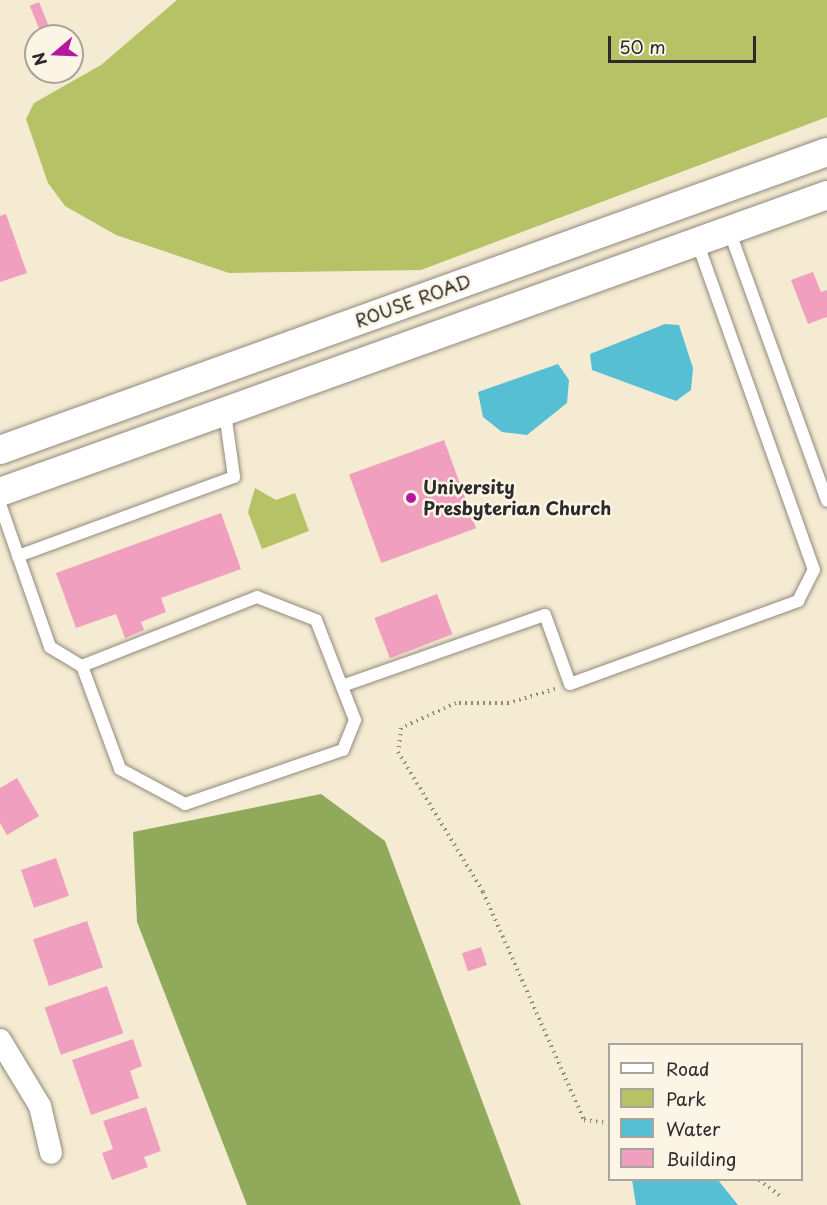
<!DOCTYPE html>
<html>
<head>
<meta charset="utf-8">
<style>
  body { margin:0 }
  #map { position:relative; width:827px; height:1205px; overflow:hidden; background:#f5ead2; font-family:"Playpen Sans",sans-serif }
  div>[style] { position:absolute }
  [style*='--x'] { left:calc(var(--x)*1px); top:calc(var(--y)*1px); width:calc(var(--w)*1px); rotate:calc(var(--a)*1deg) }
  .green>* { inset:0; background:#b5c366 }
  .forest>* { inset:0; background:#90a95b }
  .water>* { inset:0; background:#56bfd3 }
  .building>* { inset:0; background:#f19fbe; transform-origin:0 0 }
  .path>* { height:4px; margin-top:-2px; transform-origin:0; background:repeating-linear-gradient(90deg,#908a7e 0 1.5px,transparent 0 6px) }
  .roads { filter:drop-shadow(0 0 2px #908a7e) drop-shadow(0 0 2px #908a7e) }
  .service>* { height:12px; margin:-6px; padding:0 6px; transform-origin:6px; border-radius:6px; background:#fff }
  .minor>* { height:22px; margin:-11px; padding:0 11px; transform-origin:11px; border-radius:11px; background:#fff }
  .tertiary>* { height:28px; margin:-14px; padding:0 14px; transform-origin:14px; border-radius:14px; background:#fff }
  .dots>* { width:16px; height:16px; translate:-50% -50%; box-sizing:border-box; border:3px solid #fcf5e5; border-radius:50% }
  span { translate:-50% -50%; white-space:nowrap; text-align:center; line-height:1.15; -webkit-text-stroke:5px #fcf5e5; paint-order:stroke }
  .street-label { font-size:18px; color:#2b2b2b }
  .poi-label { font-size:18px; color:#2b2b2b; font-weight:700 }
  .left { translate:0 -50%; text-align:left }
  .legend { position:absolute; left:608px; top:1043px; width:195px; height:138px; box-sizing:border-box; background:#fcf5e5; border:2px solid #a8a49b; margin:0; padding:8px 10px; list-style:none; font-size:18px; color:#2b2b2b }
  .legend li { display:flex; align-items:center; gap:12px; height:30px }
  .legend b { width:30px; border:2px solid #a8a49b }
  .north { position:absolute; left:24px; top:24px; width:60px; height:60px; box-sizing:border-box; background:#fcf5e5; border:2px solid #a8a49b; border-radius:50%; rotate:251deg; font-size:16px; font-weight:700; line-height:24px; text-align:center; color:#2b2b2b }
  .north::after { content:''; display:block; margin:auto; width:21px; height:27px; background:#b5179e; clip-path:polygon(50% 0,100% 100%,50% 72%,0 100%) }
  .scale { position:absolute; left:608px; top:36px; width:148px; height:27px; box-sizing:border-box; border:3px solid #2b2b2b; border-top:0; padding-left:8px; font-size:18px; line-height:21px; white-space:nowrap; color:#2b2b2b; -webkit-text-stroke:4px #fcf5e5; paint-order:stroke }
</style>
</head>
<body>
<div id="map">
  <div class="green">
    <div style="clip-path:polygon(177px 0,827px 0,827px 117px,421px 270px,229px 273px,116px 235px,65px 206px,48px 183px,26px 119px,34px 103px,101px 65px)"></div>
    <div style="clip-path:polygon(255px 488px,276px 500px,295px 493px,309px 531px,262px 549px,248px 512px)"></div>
  </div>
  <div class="forest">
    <div style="clip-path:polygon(321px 794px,385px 841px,521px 1205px,247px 1205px,137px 922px,133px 832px)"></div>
  </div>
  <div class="water">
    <div style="clip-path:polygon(665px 324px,679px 325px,693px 368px,691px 390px,676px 401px,592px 370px,590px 354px)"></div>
    <div style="clip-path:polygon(558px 364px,569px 380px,567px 403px,527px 435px,502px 432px,483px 417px,478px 392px)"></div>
    <div style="clip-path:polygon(632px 1180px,718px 1180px,738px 1205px,636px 1205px)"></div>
  </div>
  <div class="building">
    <div style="left:39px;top:2px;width:27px;height:10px;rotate:68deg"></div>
    <div style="clip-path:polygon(6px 214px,27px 273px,0 282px,0 216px)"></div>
    <div style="clip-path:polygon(813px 272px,821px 292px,827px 290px,827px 317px,808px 324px,791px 280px)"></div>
    <div style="left:444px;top:440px;width:94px;height:101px;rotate:70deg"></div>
    <div style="clip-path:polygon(221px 513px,241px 569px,161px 598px,166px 612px,141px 622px,144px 630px,125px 638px,116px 614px,76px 628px,56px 573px)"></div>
    <div style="left:437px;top:594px;width:43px;height:67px;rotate:69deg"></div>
    <div style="clip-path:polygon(17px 778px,39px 816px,7px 835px,0 823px,0 788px)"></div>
    <div style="left:56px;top:858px;width:40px;height:37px;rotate:71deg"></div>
    <div style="left:87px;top:921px;width:49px;height:57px;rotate:71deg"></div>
    <div style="left:481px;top:947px;width:19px;height:20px;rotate:72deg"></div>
    <div style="left:107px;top:986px;width:50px;height:66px;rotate:71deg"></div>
    <div style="clip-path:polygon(133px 1039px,142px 1066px,130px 1071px,139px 1098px,91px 1115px,72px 1060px)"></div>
    <div style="clip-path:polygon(146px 1107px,161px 1151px,144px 1157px,148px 1167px,112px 1180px,102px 1153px,113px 1149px,103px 1121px)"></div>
  </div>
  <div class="path">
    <div style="--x:555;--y:689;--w:48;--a:163.1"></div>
    <div style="--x:509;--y:703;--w:53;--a:180"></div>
    <div style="--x:456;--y:703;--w:60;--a:155.6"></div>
    <div style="--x:401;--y:728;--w:24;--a:97"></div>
    <div style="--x:398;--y:752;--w:164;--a:58.7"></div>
    <div style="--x:483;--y:892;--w:249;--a:66.1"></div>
    <div style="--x:584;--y:1120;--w:26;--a:7"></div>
    <div style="--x:759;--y:1180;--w:26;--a:37"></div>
  </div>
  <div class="roads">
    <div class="service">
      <div style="--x:729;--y:230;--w:288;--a:70.1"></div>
      <div style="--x:0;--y:504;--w:151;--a:70.7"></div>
      <div style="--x:50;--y:647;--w:37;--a:31"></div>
      <div style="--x:82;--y:666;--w:110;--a:69.7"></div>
      <div style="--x:120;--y:769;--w:74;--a:28.3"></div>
      <div style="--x:185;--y:804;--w:167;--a:-18.9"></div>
      <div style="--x:343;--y:750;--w:32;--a:-68"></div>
      <div style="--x:355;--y:720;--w:107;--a:-111.3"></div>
      <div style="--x:316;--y:620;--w:63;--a:-158.7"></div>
      <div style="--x:257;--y:597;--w:188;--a:158.5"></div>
      <div style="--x:18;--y:556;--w:230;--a:-20.1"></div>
      <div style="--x:234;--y:477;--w:65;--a:-98"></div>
      <div style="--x:342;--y:686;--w:215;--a:-19.3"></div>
      <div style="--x:545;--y:615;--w:73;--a:70.1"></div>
      <div style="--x:570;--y:684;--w:243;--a:-20"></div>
      <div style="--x:798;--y:601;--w:35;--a:-63"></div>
      <div style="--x:814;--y:570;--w:349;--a:-109.6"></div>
    </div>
    <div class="minor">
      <div style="--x:0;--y:1040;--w:77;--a:58.8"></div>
      <div style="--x:40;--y:1106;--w:48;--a:76.8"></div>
    </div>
    <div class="tertiary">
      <div style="--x:0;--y:450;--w:879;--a:-19.82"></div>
      <div style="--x:0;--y:492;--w:879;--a:-19.75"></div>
    </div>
  </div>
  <div class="dots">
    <div style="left:411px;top:498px;background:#b5179e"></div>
  </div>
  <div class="street-label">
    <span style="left:413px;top:301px;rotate:-20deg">ROUSE ROAD</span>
  </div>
  <div class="poi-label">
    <span class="left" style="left:423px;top:498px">University<br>Presbyterian Church</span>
  </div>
  <ul class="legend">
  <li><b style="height:8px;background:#fff"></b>Road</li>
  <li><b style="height:16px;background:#b5c366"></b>Park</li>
  <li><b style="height:16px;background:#56bfd3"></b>Water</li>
  <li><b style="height:16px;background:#f19fbe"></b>Building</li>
  </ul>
  <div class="north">N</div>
  <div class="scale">50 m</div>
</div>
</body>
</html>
